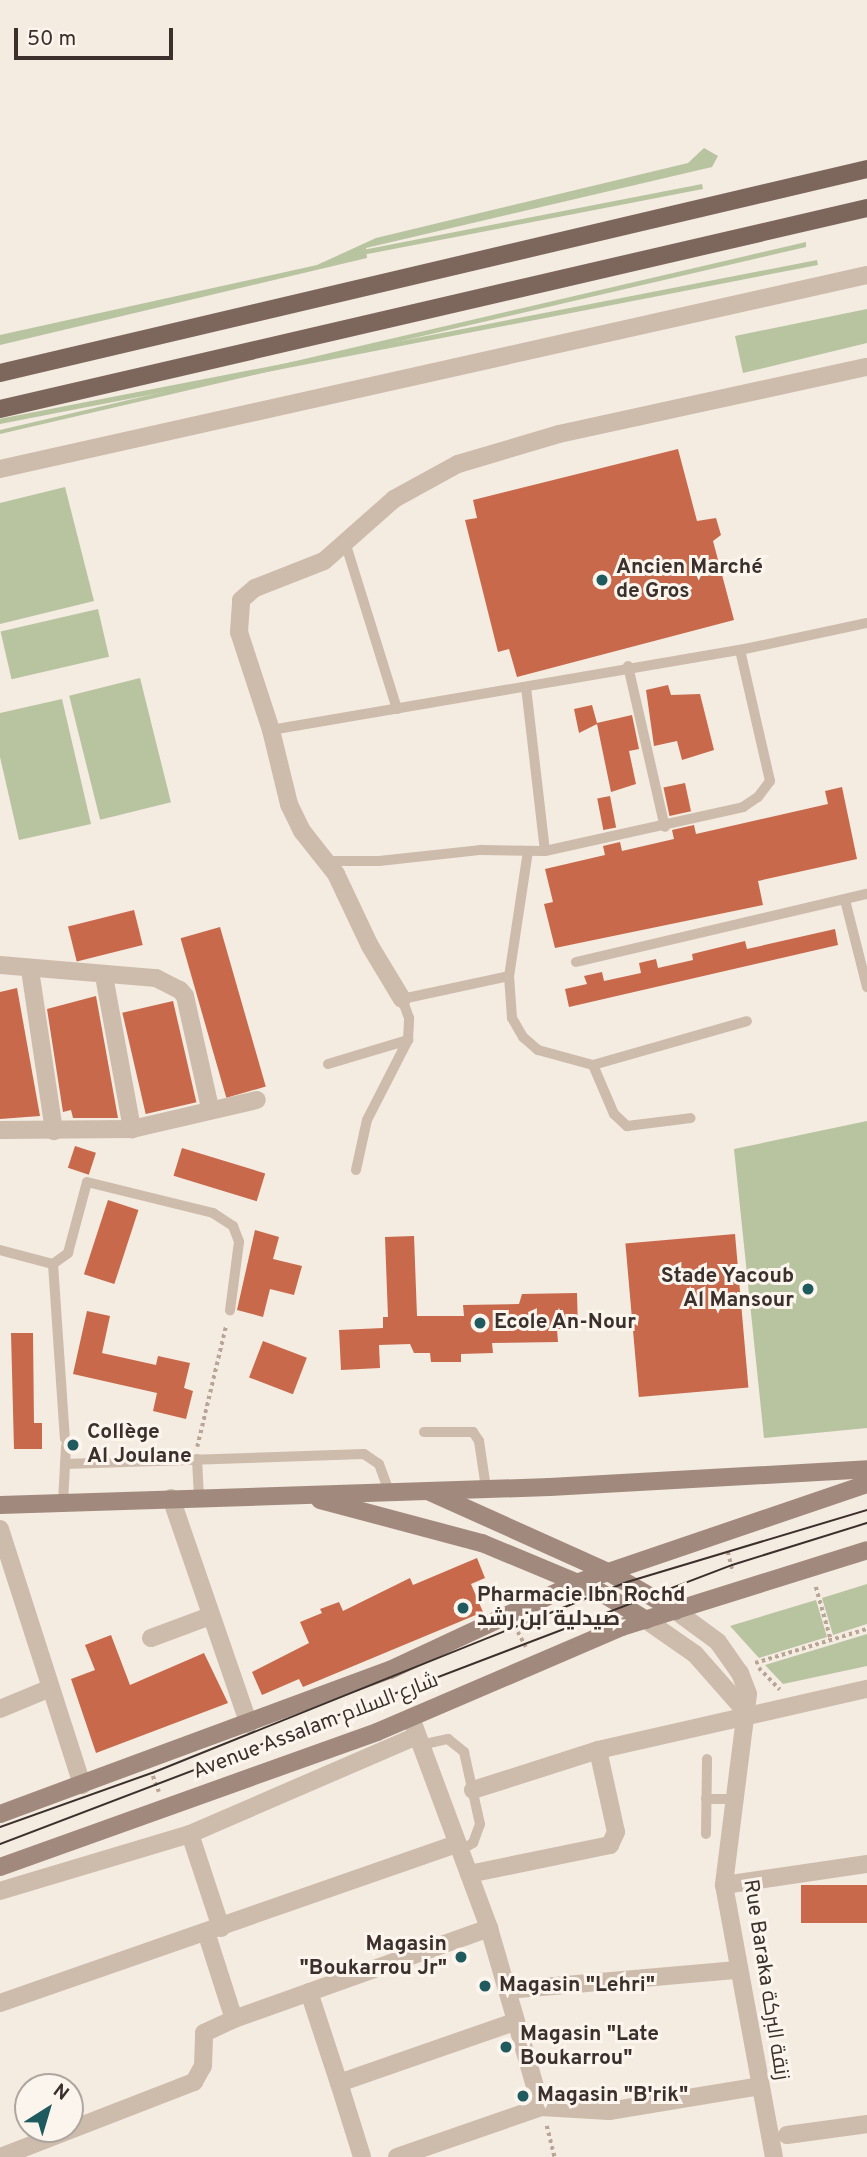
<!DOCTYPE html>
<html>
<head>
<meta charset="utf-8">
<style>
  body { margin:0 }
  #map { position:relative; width:867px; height:2157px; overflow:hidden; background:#f4ebe1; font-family:Overpass,Cairo,sans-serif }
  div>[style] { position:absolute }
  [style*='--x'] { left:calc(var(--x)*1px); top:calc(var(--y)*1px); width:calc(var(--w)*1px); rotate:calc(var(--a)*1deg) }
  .green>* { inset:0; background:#b8c4a0; transform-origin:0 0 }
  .building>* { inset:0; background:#c8694b; transform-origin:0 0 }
  .path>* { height:3.5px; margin-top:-1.75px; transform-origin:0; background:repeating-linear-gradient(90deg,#b9a596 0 3.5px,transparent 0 7px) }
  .service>* { height:10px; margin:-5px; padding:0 5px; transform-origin:5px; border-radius:5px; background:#cdbbac }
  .minor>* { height:18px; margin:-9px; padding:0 9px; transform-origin:9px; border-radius:9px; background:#cdbbac }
  .secondary>* { height:18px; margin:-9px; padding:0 9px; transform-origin:9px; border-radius:9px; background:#a18a7d }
  .primary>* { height:18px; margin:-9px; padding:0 9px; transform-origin:9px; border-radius:9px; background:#7d675c }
  .tram>* { height:2px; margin:-1px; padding:0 1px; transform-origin:1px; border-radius:1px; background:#3b302b }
  .dots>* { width:19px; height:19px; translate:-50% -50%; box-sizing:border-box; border:4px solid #fbf5ee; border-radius:50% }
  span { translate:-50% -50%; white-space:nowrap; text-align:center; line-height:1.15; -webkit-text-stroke:6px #fbf5ee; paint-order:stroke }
  .poi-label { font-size:21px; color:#3b302b; font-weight:700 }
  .left { translate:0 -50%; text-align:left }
  .right { translate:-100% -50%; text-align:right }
  .street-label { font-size:21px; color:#3b302b }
  .north { position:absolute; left:14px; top:2073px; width:70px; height:70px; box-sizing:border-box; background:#fbf5ee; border:2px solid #aea6a0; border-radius:50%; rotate:37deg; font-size:19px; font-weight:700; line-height:28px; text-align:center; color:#3b302b }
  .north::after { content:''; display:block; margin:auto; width:24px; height:32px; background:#1f5a5e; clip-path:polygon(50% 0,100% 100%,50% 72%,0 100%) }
  .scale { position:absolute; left:14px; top:28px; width:159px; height:32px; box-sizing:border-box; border:4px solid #3b302b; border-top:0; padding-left:9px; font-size:21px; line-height:24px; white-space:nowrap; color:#3b302b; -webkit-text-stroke:5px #fbf5ee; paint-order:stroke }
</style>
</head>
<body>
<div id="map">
  <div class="green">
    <div style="clip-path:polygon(704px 148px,718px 156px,712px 167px,366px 248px,367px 258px,0 345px,0 335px,317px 265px,376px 238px,688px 163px)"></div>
    <div style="left:702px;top:184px;width:5px;height:343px;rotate:79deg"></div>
    <div style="clip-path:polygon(806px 242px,806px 247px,0 434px,0 430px)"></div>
    <div style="left:817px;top:260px;width:5px;height:839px;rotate:79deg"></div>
    <div style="clip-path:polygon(867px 309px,867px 343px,743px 373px,735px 336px)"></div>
    <div style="clip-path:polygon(65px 487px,94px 601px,0 624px,0 503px)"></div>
    <div style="left:98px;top:609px;width:49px;height:100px;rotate:77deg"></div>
    <div style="left:140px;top:678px;width:128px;height:73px;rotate:76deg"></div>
    <div style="clip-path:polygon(62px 699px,91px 824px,19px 840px,0 757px,0 713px)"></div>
    <div style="clip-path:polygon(867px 1121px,867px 1428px,764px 1438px,734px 1149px)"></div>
    <div style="clip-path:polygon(867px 1584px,867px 1624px,833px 1635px,822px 1598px)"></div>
    <div style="clip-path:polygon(816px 1600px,827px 1637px,759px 1658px,730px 1626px)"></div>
    <div style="clip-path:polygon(867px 1634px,867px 1666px,783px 1684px,765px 1665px)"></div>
  </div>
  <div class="building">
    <div style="clip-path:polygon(678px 449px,697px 521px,716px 518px,721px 535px,713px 541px,734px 620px,517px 677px,509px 649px,498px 652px,465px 520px,477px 518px,473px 500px)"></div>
    <div style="clip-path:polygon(668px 685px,671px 695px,700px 694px,714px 750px,682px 760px,677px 741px,654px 746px,646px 690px)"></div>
    <div style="clip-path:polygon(592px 705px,597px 723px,632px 715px,639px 749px,629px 751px,636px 784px,611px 792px,597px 724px,579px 733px,574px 709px)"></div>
    <div style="left:685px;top:783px;width:29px;height:22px;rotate:78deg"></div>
    <div style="clip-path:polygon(842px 787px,857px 859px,758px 881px,763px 905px,555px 948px,544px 904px,553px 902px,545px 869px,605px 855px,603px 846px,620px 842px,622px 851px,674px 839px,672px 830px,694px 825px,696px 834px,828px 804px,825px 791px)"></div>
    <div style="left:610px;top:796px;width:32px;height:13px;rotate:79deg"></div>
    <div style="left:134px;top:910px;width:36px;height:68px;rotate:76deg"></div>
    <div style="left:220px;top:927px;width:166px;height:41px;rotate:74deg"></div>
    <div style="clip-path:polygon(835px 929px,838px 945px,569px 1007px,565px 989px,587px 984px,584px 976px,602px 972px,604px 981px,641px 973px,639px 963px,656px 959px,658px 968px,693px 960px,692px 954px,745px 941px,747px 949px)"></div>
    <div style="clip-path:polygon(17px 988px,40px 1116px,0 1119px,0 992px)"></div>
    <div style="clip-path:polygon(96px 996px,118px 1118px,73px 1118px,71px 1110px,63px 1112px,47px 1009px)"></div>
    <div style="left:173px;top:1001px;width:104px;height:52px;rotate:77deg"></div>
    <div style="left:75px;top:1146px;width:22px;height:23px;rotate:18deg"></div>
    <div style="left:182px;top:1148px;width:87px;height:29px;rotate:17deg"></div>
    <div style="left:108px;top:1200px;width:32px;height:78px;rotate:18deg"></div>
    <div style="clip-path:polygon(255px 1230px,279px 1237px,273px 1259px,302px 1266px,294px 1295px,270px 1289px,263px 1317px,237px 1310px)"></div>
    <div style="left:735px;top:1234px;width:154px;height:110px;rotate:85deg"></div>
    <div style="clip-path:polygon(414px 1236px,417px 1316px,464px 1316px,463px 1305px,519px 1304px,522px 1294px,577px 1293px,578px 1329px,557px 1329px,558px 1342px,492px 1343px,493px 1353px,461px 1354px,461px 1362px,431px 1362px,430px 1353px,414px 1353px,410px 1344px,379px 1345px,380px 1368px,341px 1370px,339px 1330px,383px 1328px,383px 1317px,388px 1317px,385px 1237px)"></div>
    <div style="clip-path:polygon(87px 1311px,110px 1316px,102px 1353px,156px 1365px,158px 1356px,190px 1363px,184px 1388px,193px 1391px,186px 1419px,153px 1411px,157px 1393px,73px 1374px)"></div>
    <div style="clip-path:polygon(11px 1333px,33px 1333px,34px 1423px,42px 1423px,42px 1449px,14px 1449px)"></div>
    <div style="left:263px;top:1341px;width:47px;height:39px;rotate:21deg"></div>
    <div style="clip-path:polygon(477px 1558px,485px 1578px,471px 1584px,483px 1612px,303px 1687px,299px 1679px,262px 1695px,252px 1672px,309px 1643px,300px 1622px,322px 1613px,320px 1609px,339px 1602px,343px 1611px,410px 1578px,413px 1585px)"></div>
    <div style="clip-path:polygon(111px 1635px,130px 1685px,204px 1653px,228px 1703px,96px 1753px,71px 1679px,95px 1670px,85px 1645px)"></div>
    <div style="left:867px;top:1885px;width:38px;height:66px;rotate:90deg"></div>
  </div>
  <div class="path">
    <div style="--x:197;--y:1447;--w:125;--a:-76.6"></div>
    <div style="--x:728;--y:1552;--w:21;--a:76"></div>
    <div style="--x:816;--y:1587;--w:55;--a:74.2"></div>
    <div style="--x:518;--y:1632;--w:17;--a:62"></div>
    <div style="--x:755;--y:1663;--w:117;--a:-16.9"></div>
    <div style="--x:759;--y:1668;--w:30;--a:46"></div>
    <div style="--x:153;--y:1776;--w:17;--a:69"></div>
    <div style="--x:547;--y:2126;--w:32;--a:76"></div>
  </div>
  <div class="service">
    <div style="--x:345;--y:542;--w:175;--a:72.7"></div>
    <div style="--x:628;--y:666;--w:165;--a:77.1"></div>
    <div style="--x:526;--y:687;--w:165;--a:83.4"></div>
    <div style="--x:271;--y:730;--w:476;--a:-9.7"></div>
    <div style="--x:740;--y:650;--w:130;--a:-12"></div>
    <div style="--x:528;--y:851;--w:126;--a:98.6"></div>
    <div style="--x:509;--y:976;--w:42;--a:85.9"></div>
    <div style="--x:512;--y:1018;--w:22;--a:60"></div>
    <div style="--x:523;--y:1037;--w:20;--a:41"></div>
    <div style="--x:538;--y:1050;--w:57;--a:15.3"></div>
    <div style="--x:593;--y:1065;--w:53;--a:66.8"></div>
    <div style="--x:614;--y:1114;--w:18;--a:43"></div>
    <div style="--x:627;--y:1126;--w:64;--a:-7.1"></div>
    <div style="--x:326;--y:861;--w:53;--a:0"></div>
    <div style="--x:379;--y:861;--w:103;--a:-6.2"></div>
    <div style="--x:481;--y:850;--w:64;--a:0.9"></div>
    <div style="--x:545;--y:851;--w:203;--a:-12.5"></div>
    <div style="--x:743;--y:807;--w:18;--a:-34"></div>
    <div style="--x:758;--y:797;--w:20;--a:-53"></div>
    <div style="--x:770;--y:781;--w:134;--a:-102.9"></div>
    <div style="--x:845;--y:900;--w:90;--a:75.8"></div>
    <div style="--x:576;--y:962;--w:299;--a:-13.2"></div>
    <div style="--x:328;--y:1064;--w:84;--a:-16.7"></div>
    <div style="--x:593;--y:1065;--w:160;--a:-15.9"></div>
    <div style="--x:356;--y:1170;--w:51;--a:-77.6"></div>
    <div style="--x:367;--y:1120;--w:90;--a:-62.9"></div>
    <div style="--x:408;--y:1040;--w:22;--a:-87"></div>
    <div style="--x:409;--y:1018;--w:20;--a:-110"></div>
    <div style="--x:402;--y:999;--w:109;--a:-12.1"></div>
    <div style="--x:0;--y:1250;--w:55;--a:14.8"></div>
    <div style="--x:53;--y:1264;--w:19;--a:-36"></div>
    <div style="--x:68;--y:1253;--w:73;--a:-75"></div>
    <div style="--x:87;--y:1182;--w:130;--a:13.8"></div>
    <div style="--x:213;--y:1213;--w:24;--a:33"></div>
    <div style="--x:233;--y:1226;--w:17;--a:69"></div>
    <div style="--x:239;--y:1242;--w:69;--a:97.5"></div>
    <div style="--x:53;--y:1264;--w:175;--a:86.1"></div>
    <div style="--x:424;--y:1432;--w:49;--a:0"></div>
    <div style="--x:473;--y:1432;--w:11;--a:56"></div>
    <div style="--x:479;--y:1441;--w:48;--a:81.5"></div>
    <div style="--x:197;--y:1459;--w:39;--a:87"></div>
    <div style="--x:65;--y:1464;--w:299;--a:-1.9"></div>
    <div style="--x:364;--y:1454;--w:18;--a:34"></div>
    <div style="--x:379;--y:1464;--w:29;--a:70"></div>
    <div style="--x:63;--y:1502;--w:56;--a:-86.9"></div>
    <div style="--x:420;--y:1745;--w:29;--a:-12"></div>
    <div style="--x:448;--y:1739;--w:21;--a:39"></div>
    <div style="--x:464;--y:1752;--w:74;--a:77.5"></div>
    <div style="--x:480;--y:1824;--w:20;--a:110"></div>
    <div style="--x:473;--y:1843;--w:16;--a:150"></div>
    <div style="--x:706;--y:1799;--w:28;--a:0"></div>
    <div style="--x:706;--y:1834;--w:75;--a:-89.2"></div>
  </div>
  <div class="minor">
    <div style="--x:0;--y:469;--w:888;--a:-12.61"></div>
    <div style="--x:0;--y:965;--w:157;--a:4.8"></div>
    <div style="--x:156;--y:978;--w:27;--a:27"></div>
    <div style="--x:180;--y:990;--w:8;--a:50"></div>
    <div style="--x:185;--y:996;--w:115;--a:77.4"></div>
    <div style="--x:30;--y:970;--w:163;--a:81.5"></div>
    <div style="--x:104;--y:976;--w:156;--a:79.6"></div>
    <div style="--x:402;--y:999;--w:62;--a:-121.1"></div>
    <div style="--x:370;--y:946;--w:80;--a:-115.3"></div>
    <div style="--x:336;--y:874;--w:55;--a:-128.3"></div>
    <div style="--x:302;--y:831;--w:30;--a:-116"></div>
    <div style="--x:289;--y:804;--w:76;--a:-103.7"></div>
    <div style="--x:271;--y:730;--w:103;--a:-108.1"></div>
    <div style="--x:239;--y:632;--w:32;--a:-86"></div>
    <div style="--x:241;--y:600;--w:18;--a:-41"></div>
    <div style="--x:255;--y:588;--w:74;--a:-21.4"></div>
    <div style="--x:324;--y:561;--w:94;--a:-41.5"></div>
    <div style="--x:394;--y:499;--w:73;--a:-28.7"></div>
    <div style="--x:458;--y:464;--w:105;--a:-16.5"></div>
    <div style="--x:559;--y:434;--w:315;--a:-12.3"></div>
    <div style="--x:0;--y:1130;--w:132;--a:-0.4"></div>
    <div style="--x:132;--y:1129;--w:128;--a:-13.1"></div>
    <div style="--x:171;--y:1498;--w:239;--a:71"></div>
    <div style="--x:0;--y:1529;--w:269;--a:72.2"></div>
    <div style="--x:676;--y:1611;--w:52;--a:36.4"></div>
    <div style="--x:718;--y:1642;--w:38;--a:55"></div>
    <div style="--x:740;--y:1673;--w:22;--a:69"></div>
    <div style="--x:748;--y:1694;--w:193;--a:97.2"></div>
    <div style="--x:724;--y:1885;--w:277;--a:79.6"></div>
    <div style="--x:646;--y:1620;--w:60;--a:34.8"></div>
    <div style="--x:695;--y:1654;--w:79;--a:48.6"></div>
    <div style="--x:151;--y:1638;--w:63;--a:-20.4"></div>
    <div style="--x:0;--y:1709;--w:52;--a:-22.6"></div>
    <div style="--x:414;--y:1726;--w:215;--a:69.6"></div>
    <div style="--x:489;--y:1928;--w:186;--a:73.8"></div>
    <div style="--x:473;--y:1790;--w:131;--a:-17.7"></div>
    <div style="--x:598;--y:1750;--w:276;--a:-12.8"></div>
    <div style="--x:190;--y:1834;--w:99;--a:71.7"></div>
    <div style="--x:469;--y:1874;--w:144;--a:-11.6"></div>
    <div style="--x:610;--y:1845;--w:14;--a:-65"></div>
    <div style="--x:616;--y:1832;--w:84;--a:-102.4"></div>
    <div style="--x:724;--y:1885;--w:145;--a:-8.4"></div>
    <div style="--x:0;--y:1891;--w:198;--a:-16.7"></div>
    <div style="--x:190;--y:1834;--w:247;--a:-23.4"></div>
    <div style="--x:206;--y:1932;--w:91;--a:72.2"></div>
    <div style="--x:507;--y:1990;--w:231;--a:-5"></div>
    <div style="--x:309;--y:1992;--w:96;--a:71.8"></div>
    <div style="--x:339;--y:2083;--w:185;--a:-19.2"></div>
    <div style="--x:0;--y:2003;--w:484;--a:-19.2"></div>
    <div style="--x:339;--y:2083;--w:77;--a:72.7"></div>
    <div style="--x:787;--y:2135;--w:81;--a:-7.8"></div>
    <div style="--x:3;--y:2156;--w:205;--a:-21.2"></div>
    <div style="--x:194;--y:2082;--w:18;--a:-61"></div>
    <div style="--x:203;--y:2066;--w:33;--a:-88"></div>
    <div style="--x:204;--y:2033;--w:33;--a:-25"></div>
    <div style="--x:234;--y:2019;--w:271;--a:-19.6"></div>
    <div style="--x:397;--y:2157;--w:152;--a:-19.1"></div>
    <div style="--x:541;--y:2107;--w:68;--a:3.4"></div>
    <div style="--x:609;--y:2111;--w:153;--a:-9.4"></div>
  </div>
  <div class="secondary">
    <div style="--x:430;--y:1492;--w:195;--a:24.2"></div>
    <div style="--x:608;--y:1572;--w:78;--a:29.8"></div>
    <div style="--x:320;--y:1500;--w:168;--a:14.9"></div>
    <div style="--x:482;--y:1543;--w:128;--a:22.6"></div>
    <div style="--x:600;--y:1592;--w:54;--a:31.3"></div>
    <div style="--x:0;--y:1505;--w:550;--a:-1.87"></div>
    <div style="--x:550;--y:1487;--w:318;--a:-3.2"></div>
    <div style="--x:0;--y:1814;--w:416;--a:-20.3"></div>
    <div style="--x:390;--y:1670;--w:208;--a:-25"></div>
    <div style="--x:579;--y:1582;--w:304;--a:-18.8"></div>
    <div style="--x:0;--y:1867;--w:400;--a:-19.7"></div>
    <div style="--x:377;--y:1732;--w:267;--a:-23.2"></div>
    <div style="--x:622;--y:1627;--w:257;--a:-17.4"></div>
  </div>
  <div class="primary">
    <div style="--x:0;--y:373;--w:891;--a:-13.24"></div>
    <div style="--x:0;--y:409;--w:890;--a:-13.05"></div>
  </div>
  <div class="tram">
    <div style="--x:0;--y:1827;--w:161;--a:-19.6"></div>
    <div style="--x:152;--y:1773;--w:512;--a:-21.91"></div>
    <div style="--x:627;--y:1582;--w:251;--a:-16.7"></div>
    <div style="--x:0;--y:1844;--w:783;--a:-20.86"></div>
    <div style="--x:732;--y:1565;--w:141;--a:-17.3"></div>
  </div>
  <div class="dots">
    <div style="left:602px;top:580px;background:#1f5a5e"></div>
    <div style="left:808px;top:1289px;background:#1f5a5e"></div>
    <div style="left:480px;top:1323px;background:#1f5a5e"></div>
    <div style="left:73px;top:1445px;background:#1f5a5e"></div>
    <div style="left:463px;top:1608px;background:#1f5a5e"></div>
    <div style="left:461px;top:1957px;background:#1f5a5e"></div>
    <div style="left:485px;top:1986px;background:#1f5a5e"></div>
    <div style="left:506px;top:2047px;background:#1f5a5e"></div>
    <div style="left:523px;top:2096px;background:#1f5a5e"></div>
  </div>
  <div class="poi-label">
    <span class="left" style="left:616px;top:580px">Ancien Marché<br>de Gros</span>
    <span class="right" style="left:794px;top:1289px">Stade Yacoub<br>Al Mansour</span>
    <span class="left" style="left:494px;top:1323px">Ecole An-Nour</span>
    <span class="left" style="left:87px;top:1445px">Collège<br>Al Joulane</span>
    <span class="left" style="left:477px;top:1608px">Pharmacie Ibn Rochd<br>صيدلية ابن رشد</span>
    <span class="right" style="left:447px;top:1957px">Magasin<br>"Boukarrou Jr"</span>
    <span class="left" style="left:499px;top:1986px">Magasin "Lehri"</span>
    <span class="left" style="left:520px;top:2047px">Magasin "Late<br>Boukarrou"</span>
    <span class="left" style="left:537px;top:2096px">Magasin "B'rik"</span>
  </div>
  <div class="street-label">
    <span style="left:316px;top:1727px;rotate:-21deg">Avenue Assalam شارع السلام</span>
    <span style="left:765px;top:1980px;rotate:81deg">Rue Baraka زنقة البركة</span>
  </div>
  <div class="north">N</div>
  <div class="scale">50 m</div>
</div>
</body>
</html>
